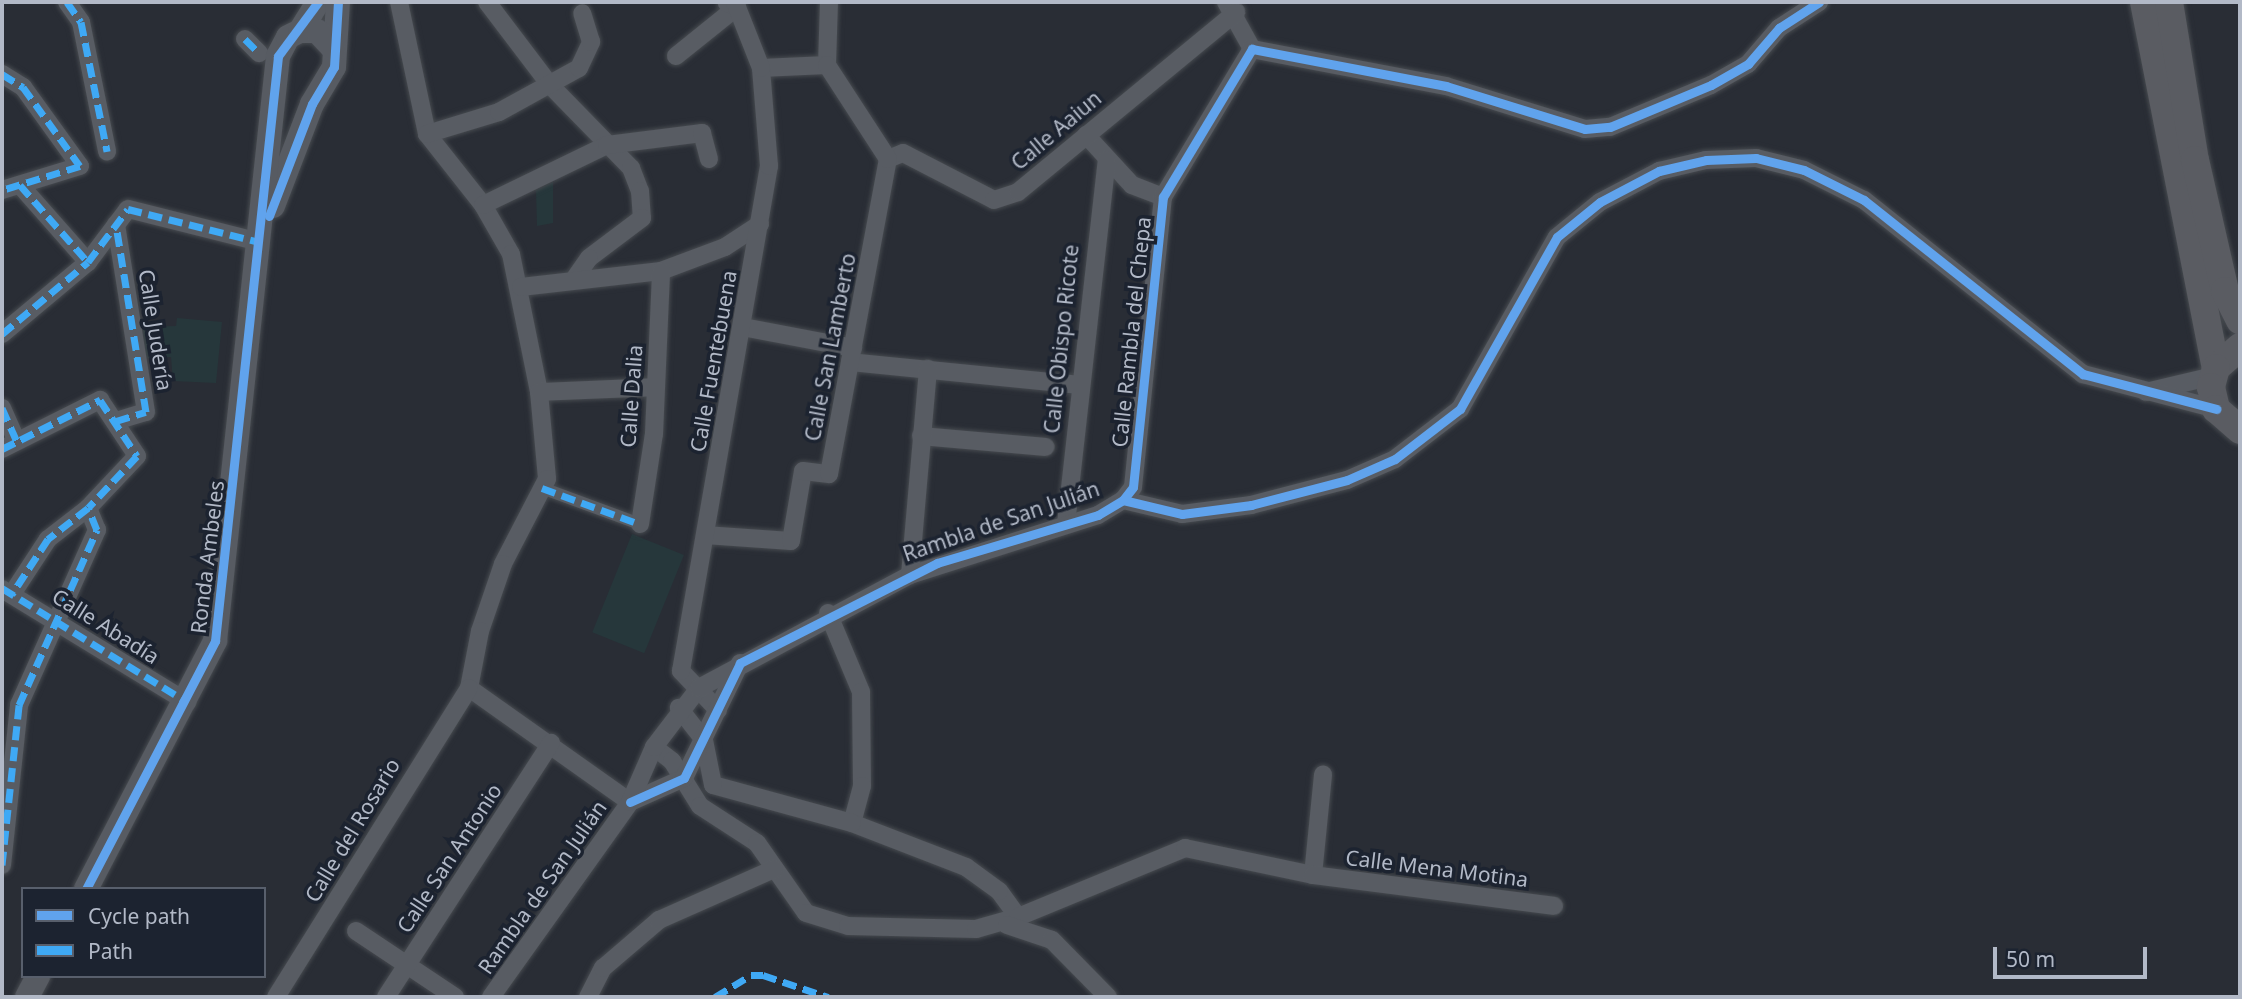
<!DOCTYPE html>
<html>
<head>
<meta charset="utf-8">
<style>
  body { margin:0 }
  #map { position:relative; width:2242px; height:999px; overflow:hidden; background:#292d35; font-family:"Noto Sans",sans-serif }
  div>[style] { position:absolute }
  [style*='--x'] { left:calc(var(--x)*1px); top:calc(var(--y)*1px); width:calc(var(--w)*1px); rotate:calc(var(--a)*1deg) }
  .green>* { inset:0; background:#26373b; transform-origin:0 0 }
  .roads { filter:drop-shadow(0 0 2px #464a4f) drop-shadow(0 0 2px #464a4f) }
  .pedestrian>* { height:12px; margin:-6px; padding:0 6px; transform-origin:6px; border-radius:6px; background:#585c63 }
  .minor>* { height:18px; margin:-9px; padding:0 9px; transform-origin:9px; border-radius:9px; background:#585c63 }
  .secondary>* { height:24px; margin:-12px; padding:0 12px; transform-origin:12px; border-radius:12px; background:#575b62 }
  .trunk>* { height:28px; margin:-14px; padding:0 14px; transform-origin:14px; border-radius:14px; background:#5a5c62 }
  .quiet>* { height:7px; margin-top:-3.5px; transform-origin:0; background:repeating-linear-gradient(90deg,#3fa9f5 0 14px,transparent 0 21px) }
  .cycleway>* { height:9px; margin:-4.5px; padding:0 4.5px; transform-origin:4.5px; border-radius:4.5px; background:#60a3ed }
  span { translate:-50% -50%; white-space:nowrap; text-align:center; line-height:1.15; -webkit-text-stroke:7px #1c2330; paint-order:stroke }
  .street-label { font-size:21px; color:#b2b9c7 }
  .frame { position:absolute; inset:0; border:4px solid #b2b9c7; pointer-events:none }
  .legend { position:absolute; left:21px; top:887px; width:245px; height:91px; box-sizing:border-box; background:#1c2330; border:2px solid #585f6c; margin:0; padding:9px 12px; list-style:none; font-size:21px; color:#b2b9c7 }
  .legend li { display:flex; align-items:center; gap:14px; height:35px }
  .legend b { width:35px; border:2px solid #585f6c }
  .scale { position:absolute; left:1993px; top:947px; width:154px; height:32px; box-sizing:border-box; border:4px solid #b2b9c7; border-top:0; padding-left:9px; font-size:21px; line-height:24px; white-space:nowrap; color:#b2b9c7; -webkit-text-stroke:5px #1c2330; paint-order:stroke }
</style>
</head>
<body>
<div id="map">
  <div class="green">
    <div style="clip-path:polygon(553px 182px,553px 223px,537px 226px,536px 190px)"></div>
    <div style="clip-path:polygon(177px 318px,222px 322px,216px 383px,173px 381px,171px 357px,145px 358px,140px 327px,176px 326px)"></div>
    <div style="left:632px;top:534px;width:56px;height:106px;rotate:22deg"></div>
  </div>
  <div class="roads">
    <div class="pedestrian">
      <div style="--x:542;--y:488;--w:104;--a:20.2"></div>
    </div>
    <div class="minor">
      <div style="--x:67;--y:2;--w:24;--a:55"></div>
      <div style="--x:81;--y:22;--w:132;--a:78.6"></div>
      <div style="--x:399;--y:2;--w:135;--a:78"></div>
      <div style="--x:427;--y:134;--w:90;--a:51.7"></div>
      <div style="--x:483;--y:205;--w:56;--a:60.3"></div>
      <div style="--x:511;--y:254;--w:141;--a:78.5"></div>
      <div style="--x:539;--y:392;--w:87;--a:84.7"></div>
      <div style="--x:547;--y:479;--w:96;--a:117.4"></div>
      <div style="--x:503;--y:564;--w:71;--a:108.9"></div>
      <div style="--x:480;--y:631;--w:58;--a:100.9"></div>
      <div style="--x:469;--y:688;--w:197;--a:35.3"></div>
      <div style="--x:487;--y:2;--w:104;--a:52.8"></div>
      <div style="--x:550;--y:85;--w:116;--a:45.7"></div>
      <div style="--x:631;--y:168;--w:25;--a:69"></div>
      <div style="--x:640;--y:191;--w:27;--a:86"></div>
      <div style="--x:642;--y:218;--w:66;--a:143"></div>
      <div style="--x:589;--y:258;--w:28;--a:125"></div>
      <div style="--x:1226;--y:2;--w:54;--a:61"></div>
      <div style="--x:245;--y:39;--w:20;--a:45"></div>
      <div style="--x:676;--y:56;--w:78;--a:-38.8"></div>
      <div style="--x:737;--y:7;--w:11;--a:-158"></div>
      <div style="--x:827;--y:65;--w:63;--a:-88.2"></div>
      <div style="--x:761;--y:68;--w:66;--a:-2.6"></div>
      <div style="--x:2;--y:74;--w:25;--a:32"></div>
      <div style="--x:23;--y:87;--w:97;--a:54.2"></div>
      <div style="--x:80;--y:166;--w:82;--a:162.9"></div>
      <div style="--x:427;--y:134;--w:75;--a:-17"></div>
      <div style="--x:499;--y:112;--w:91;--a:-28.8"></div>
      <div style="--x:579;--y:68;--w:29;--a:-65"></div>
      <div style="--x:591;--y:42;--w:30;--a:-107"></div>
      <div style="--x:1086;--y:135;--w:68;--a:47.4"></div>
      <div style="--x:1132;--y:185;--w:33;--a:21"></div>
      <div style="--x:888;--y:159;--w:16;--a:-22"></div>
      <div style="--x:903;--y:153;--w:102;--a:27.3"></div>
      <div style="--x:994;--y:200;--w:25;--a:-18"></div>
      <div style="--x:1018;--y:192;--w:283;--a:-39.5"></div>
      <div style="--x:20;--y:185;--w:103;--a:48.6"></div>
      <div style="--x:483;--y:205;--w:138;--a:-25.8"></div>
      <div style="--x:607;--y:145;--w:96;--a:-7.2"></div>
      <div style="--x:702;--y:133;--w:27;--a:75"></div>
      <div style="--x:521;--y:287;--w:141;--a:-6.5"></div>
      <div style="--x:661;--y:271;--w:68;--a:-20.6"></div>
      <div style="--x:725;--y:247;--w:42;--a:-33.3"></div>
      <div style="--x:743;--y:327;--w:112;--a:10.8"></div>
      <div style="--x:2;--y:334;--w:112;--a:-39.9"></div>
      <div style="--x:88;--y:262;--w:66;--a:-53"></div>
      <div style="--x:128;--y:209;--w:135;--a:14.1"></div>
      <div style="--x:850;--y:362;--w:230;--a:5.7"></div>
      <div style="--x:539;--y:392;--w:117;--a:-2.4"></div>
      <div style="--x:2146;--y:392;--w:69;--a:-13.4"></div>
      <div style="--x:2;--y:408;--w:36;--a:66"></div>
      <div style="--x:116;--y:421;--w:31;--a:-17"></div>
      <div style="--x:146;--y:412;--w:190;--a:-99.1"></div>
      <div style="--x:921;--y:436;--w:125;--a:5"></div>
      <div style="--x:2;--y:449;--w:110;--a:-26.6"></div>
      <div style="--x:100;--y:400;--w:67;--a:56.5"></div>
      <div style="--x:137;--y:456;--w:71;--a:133.3"></div>
      <div style="--x:1123;--y:500;--w:61;--a:13.3"></div>
      <div style="--x:1182;--y:514;--w:70;--a:-7.4"></div>
      <div style="--x:1251;--y:505;--w:99;--a:-14.6"></div>
      <div style="--x:1347;--y:480;--w:52;--a:-23.6"></div>
      <div style="--x:1395;--y:459;--w:82;--a:-37.6"></div>
      <div style="--x:1460;--y:409;--w:197;--a:-60.6"></div>
      <div style="--x:1557;--y:237;--w:55;--a:-39.1"></div>
      <div style="--x:1600;--y:202;--w:67;--a:-27.7"></div>
      <div style="--x:1659;--y:171;--w:48;--a:-13.2"></div>
      <div style="--x:1706;--y:160;--w:50;--a:-2.3"></div>
      <div style="--x:1756;--y:158;--w:49;--a:14"></div>
      <div style="--x:1804;--y:170;--w:67;--a:26.6"></div>
      <div style="--x:1864;--y:200;--w:280;--a:38.5"></div>
      <div style="--x:2083;--y:374;--w:138;--a:14.7"></div>
      <div style="--x:640;--y:524;--w:91;--a:-81.2"></div>
      <div style="--x:654;--y:434;--w:163;--a:-87.5"></div>
      <div style="--x:1066;--y:524;--w:366;--a:-83.6"></div>
      <div style="--x:705;--y:535;--w:86;--a:4"></div>
      <div style="--x:791;--y:541;--w:71;--a:-80.3"></div>
      <div style="--x:803;--y:471;--w:26;--a:7"></div>
      <div style="--x:829;--y:474;--w:320;--a:-79.4"></div>
      <div style="--x:888;--y:159;--w:112;--a:-123"></div>
      <div style="--x:910;--y:575;--w:207;--a:-85"></div>
      <div style="--x:2;--y:589;--w:217;--a:31.4"></div>
      <div style="--x:828;--y:613;--w:86;--a:67.3"></div>
      <div style="--x:861;--y:692;--w:94;--a:89.4"></div>
      <div style="--x:862;--y:786;--w:38;--a:105"></div>
      <div style="--x:718;--y:710;--w:54;--a:-133.5"></div>
      <div style="--x:681;--y:671;--w:513;--a:-80.12"></div>
      <div style="--x:769;--y:166;--w:98;--a:-94.7"></div>
      <div style="--x:761;--y:68;--w:71;--a:-111.5"></div>
      <div style="--x:654;--y:747;--w:23;--a:38"></div>
      <div style="--x:672;--y:761;--w:53;--a:58.1"></div>
      <div style="--x:700;--y:806;--w:68;--a:33"></div>
      <div style="--x:757;--y:843;--w:85;--a:55"></div>
      <div style="--x:806;--y:913;--w:44;--a:17.2"></div>
      <div style="--x:848;--y:926;--w:128;--a:1.3"></div>
      <div style="--x:976;--y:929;--w:44;--a:-15.9"></div>
      <div style="--x:1018;--y:917;--w:32;--a:-126"></div>
      <div style="--x:999;--y:891;--w:41;--a:-144"></div>
      <div style="--x:966;--y:867;--w:122;--a:-158.9"></div>
      <div style="--x:852;--y:823;--w:144;--a:-164.7"></div>
      <div style="--x:713;--y:785;--w:46;--a:-101.3"></div>
      <div style="--x:704;--y:740;--w:41;--a:-128"></div>
      <div style="--x:630;--y:802;--w:59;--a:-24"></div>
      <div style="--x:684;--y:778;--w:128;--a:-64"></div>
      <div style="--x:2;--y:865;--w:161;--a:-83.9"></div>
      <div style="--x:19;--y:705;--w:192;--a:-66"></div>
      <div style="--x:97;--y:530;--w:24;--a:-112"></div>
      <div style="--x:88;--y:508;--w:51;--a:142.2"></div>
      <div style="--x:48;--y:539;--w:66;--a:123.2"></div>
      <div style="--x:1313;--y:875;--w:101;--a:-84.3"></div>
      <div style="--x:1018;--y:917;--w:181;--a:-22.4"></div>
      <div style="--x:1185;--y:848;--w:131;--a:11.9"></div>
      <div style="--x:1313;--y:875;--w:243;--a:7.3"></div>
      <div style="--x:1007;--y:925;--w:47;--a:18.4"></div>
      <div style="--x:1052;--y:940;--w:80;--a:45.5"></div>
      <div style="--x:356;--y:931;--w:119;--a:33.7"></div>
      <div style="--x:276;--y:997;--w:364;--a:-58"></div>
      <div style="--x:386;--y:997;--w:303;--a:-57"></div>
      <div style="--x:491;--y:997;--w:239;--a:-54.5"></div>
      <div style="--x:630;--y:802;--w:60;--a:-66.4"></div>
      <div style="--x:654;--y:747;--w:74;--a:-52.7"></div>
      <div style="--x:699;--y:688;--w:239;--a:-28.2"></div>
      <div style="--x:910;--y:575;--w:197;--a:-17.7"></div>
      <div style="--x:1098;--y:515;--w:29;--a:-31"></div>
      <div style="--x:1123;--y:500;--w:16;--a:-52"></div>
      <div style="--x:1133;--y:487;--w:292;--a:-84.1"></div>
      <div style="--x:1163;--y:197;--w:173;--a:-59"></div>
      <div style="--x:1252;--y:49;--w:197;--a:10.8"></div>
      <div style="--x:1446;--y:86;--w:145;--a:17.2"></div>
      <div style="--x:1585;--y:129;--w:25;--a:-5"></div>
      <div style="--x:1610;--y:127;--w:109;--a:-22.6"></div>
      <div style="--x:1711;--y:85;--w:43;--a:-29.6"></div>
      <div style="--x:1748;--y:64;--w:48;--a:-49.3"></div>
      <div style="--x:1779;--y:28;--w:48;--a:-33"></div>
      <div style="--x:588;--y:997;--w:33;--a:-63"></div>
      <div style="--x:603;--y:968;--w:74;--a:-40.6"></div>
      <div style="--x:659;--y:920;--w:126;--a:-23.9"></div>
    </div>
    <div class="secondary">
      <div style="--x:300;--y:31;--w:34;--a:-58"></div>
      <div style="--x:273;--y:206;--w:109;--a:-69.1"></div>
      <div style="--x:312;--y:104;--w:43;--a:-59.3"></div>
      <div style="--x:334;--y:67;--w:65;--a:-86.5"></div>
      <div style="--x:86;--y:889;--w:280;--a:-62.5"></div>
      <div style="--x:215;--y:641;--w:588;--a:-83.85"></div>
      <div style="--x:278;--y:56;--w:21;--a:-62"></div>
      <div style="--x:288;--y:37;--w:13;--a:-27"></div>
      <div style="--x:300;--y:31;--w:17;--a:0"></div>
      <div style="--x:317;--y:31;--w:25;--a:47"></div>
      <div style="--x:27;--y:997;--w:24;--a:-62"></div>
    </div>
    <div class="trunk">
      <div style="--x:2144;--y:2;--w:373;--a:78.9"></div>
      <div style="--x:2169;--y:2;--w:160;--a:80.7"></div>
      <div style="--x:2195;--y:160;--w:134;--a:77.1"></div>
      <div style="--x:2225;--y:291;--w:33;--a:63"></div>
      <div style="--x:2240;--y:347;--w:32;--a:139"></div>
      <div style="--x:2216;--y:368;--w:20;--a:105"></div>
      <div style="--x:2211;--y:387;--w:23;--a:77"></div>
      <div style="--x:2216;--y:409;--w:32;--a:41"></div>
    </div>
  </div>
  <div class="quiet">
    <div style="--x:67;--y:2;--w:24;--a:55"></div>
    <div style="--x:81;--y:22;--w:132;--a:78.6"></div>
    <div style="--x:245;--y:39;--w:20;--a:45"></div>
    <div style="--x:2;--y:74;--w:25;--a:32"></div>
    <div style="--x:23;--y:87;--w:97;--a:54.2"></div>
    <div style="--x:80;--y:166;--w:82;--a:162.9"></div>
    <div style="--x:20;--y:185;--w:103;--a:48.6"></div>
    <div style="--x:2;--y:334;--w:112;--a:-39.9"></div>
    <div style="--x:88;--y:262;--w:66;--a:-53"></div>
    <div style="--x:128;--y:209;--w:135;--a:14.1"></div>
    <div style="--x:2;--y:408;--w:36;--a:66"></div>
    <div style="--x:116;--y:421;--w:31;--a:-17"></div>
    <div style="--x:146;--y:412;--w:190;--a:-99.1"></div>
    <div style="--x:2;--y:449;--w:110;--a:-26.6"></div>
    <div style="--x:100;--y:400;--w:67;--a:56.5"></div>
    <div style="--x:137;--y:456;--w:71;--a:133.3"></div>
    <div style="--x:542;--y:488;--w:104;--a:20.2"></div>
    <div style="--x:2;--y:588;--w:217;--a:31.6"></div>
    <div style="--x:2;--y:865;--w:161;--a:-83.9"></div>
    <div style="--x:19;--y:705;--w:192;--a:-66"></div>
    <div style="--x:97;--y:530;--w:24;--a:-112"></div>
    <div style="--x:88;--y:508;--w:51;--a:142.2"></div>
    <div style="--x:48;--y:539;--w:66;--a:123.2"></div>
    <div style="--x:715;--y:997;--w:42;--a:-31.4"></div>
    <div style="--x:751;--y:975;--w:12;--a:0"></div>
    <div style="--x:763;--y:975;--w:69;--a:18.7"></div>
  </div>
  <div class="cycleway">
    <div style="--x:269;--y:216;--w:120;--a:-69"></div>
    <div style="--x:312;--y:104;--w:43;--a:-59.3"></div>
    <div style="--x:334;--y:67;--w:65;--a:-86.5"></div>
    <div style="--x:1123;--y:500;--w:61;--a:13.3"></div>
    <div style="--x:1182;--y:514;--w:70;--a:-7.4"></div>
    <div style="--x:1251;--y:505;--w:99;--a:-14.6"></div>
    <div style="--x:1347;--y:480;--w:52;--a:-23.6"></div>
    <div style="--x:1395;--y:459;--w:82;--a:-37.6"></div>
    <div style="--x:1460;--y:409;--w:197;--a:-60.6"></div>
    <div style="--x:1557;--y:237;--w:55;--a:-39.1"></div>
    <div style="--x:1600;--y:202;--w:67;--a:-27.7"></div>
    <div style="--x:1659;--y:171;--w:48;--a:-13.2"></div>
    <div style="--x:1706;--y:160;--w:50;--a:-2.3"></div>
    <div style="--x:1756;--y:158;--w:49;--a:14"></div>
    <div style="--x:1804;--y:170;--w:67;--a:26.6"></div>
    <div style="--x:1864;--y:200;--w:280;--a:38.5"></div>
    <div style="--x:2083;--y:374;--w:138;--a:14.7"></div>
    <div style="--x:630;--y:802;--w:59;--a:-24"></div>
    <div style="--x:684;--y:778;--w:128;--a:-64"></div>
    <div style="--x:740;--y:663;--w:221;--a:-26.9"></div>
    <div style="--x:937;--y:563;--w:168;--a:-16.6"></div>
    <div style="--x:1098;--y:515;--w:29;--a:-31"></div>
    <div style="--x:1123;--y:500;--w:16;--a:-52"></div>
    <div style="--x:1133;--y:487;--w:292;--a:-84.1"></div>
    <div style="--x:1163;--y:197;--w:173;--a:-59"></div>
    <div style="--x:1252;--y:49;--w:197;--a:10.8"></div>
    <div style="--x:1446;--y:86;--w:145;--a:17.2"></div>
    <div style="--x:1585;--y:129;--w:25;--a:-5"></div>
    <div style="--x:1610;--y:127;--w:109;--a:-22.6"></div>
    <div style="--x:1711;--y:85;--w:43;--a:-29.6"></div>
    <div style="--x:1748;--y:64;--w:48;--a:-49.3"></div>
    <div style="--x:1779;--y:28;--w:48;--a:-33"></div>
    <div style="--x:86;--y:889;--w:280;--a:-62.5"></div>
    <div style="--x:215;--y:641;--w:588;--a:-83.85"></div>
    <div style="--x:278;--y:56;--w:67;--a:-53.5"></div>
  </div>
  <div class="street-label">
    <span style="left:1056px;top:130px;rotate:-40deg">Calle Aaiun</span>
    <span style="left:156px;top:330px;rotate:81deg">Calle Judería</span>
    <span style="left:1131px;top:332px;rotate:-84deg">Calle Rambla del Chepa</span>
    <span style="left:1061px;top:339px;rotate:-84deg">Calle Obispo Ricote</span>
    <span style="left:830px;top:347px;rotate:-79deg">Calle San Lamberto</span>
    <span style="left:713px;top:361px;rotate:-80deg">Calle Fuentebuena</span>
    <span style="left:631px;top:396px;rotate:-86deg">Calle Dalia</span>
    <span style="left:1001px;top:521px;rotate:-19deg">Rambla de San Julián</span>
    <span style="left:207px;top:557px;rotate:-83deg">Ronda Ambeles</span>
    <span style="left:106px;top:626px;rotate:32deg">Calle Abadía</span>
    <span style="left:352px;top:830px;rotate:-59deg">Calle del Rosario</span>
    <span style="left:449px;top:858px;rotate:-57deg">Calle San Antonio</span>
    <span style="left:1437px;top:868px;rotate:7deg">Calle Mena Motina</span>
    <span style="left:542px;top:887px;rotate:-55deg">Rambla de San Julián</span>
  </div>
  <div class="frame"></div>
  <ul class="legend">
  <li><b style="height:9px;background:#60a3ed"></b>Cycle path</li>
  <li><b style="height:9px;background:#3fa9f5"></b>Path</li>
  </ul>
  <div class="scale">50 m</div>
</div>
</body>
</html>
